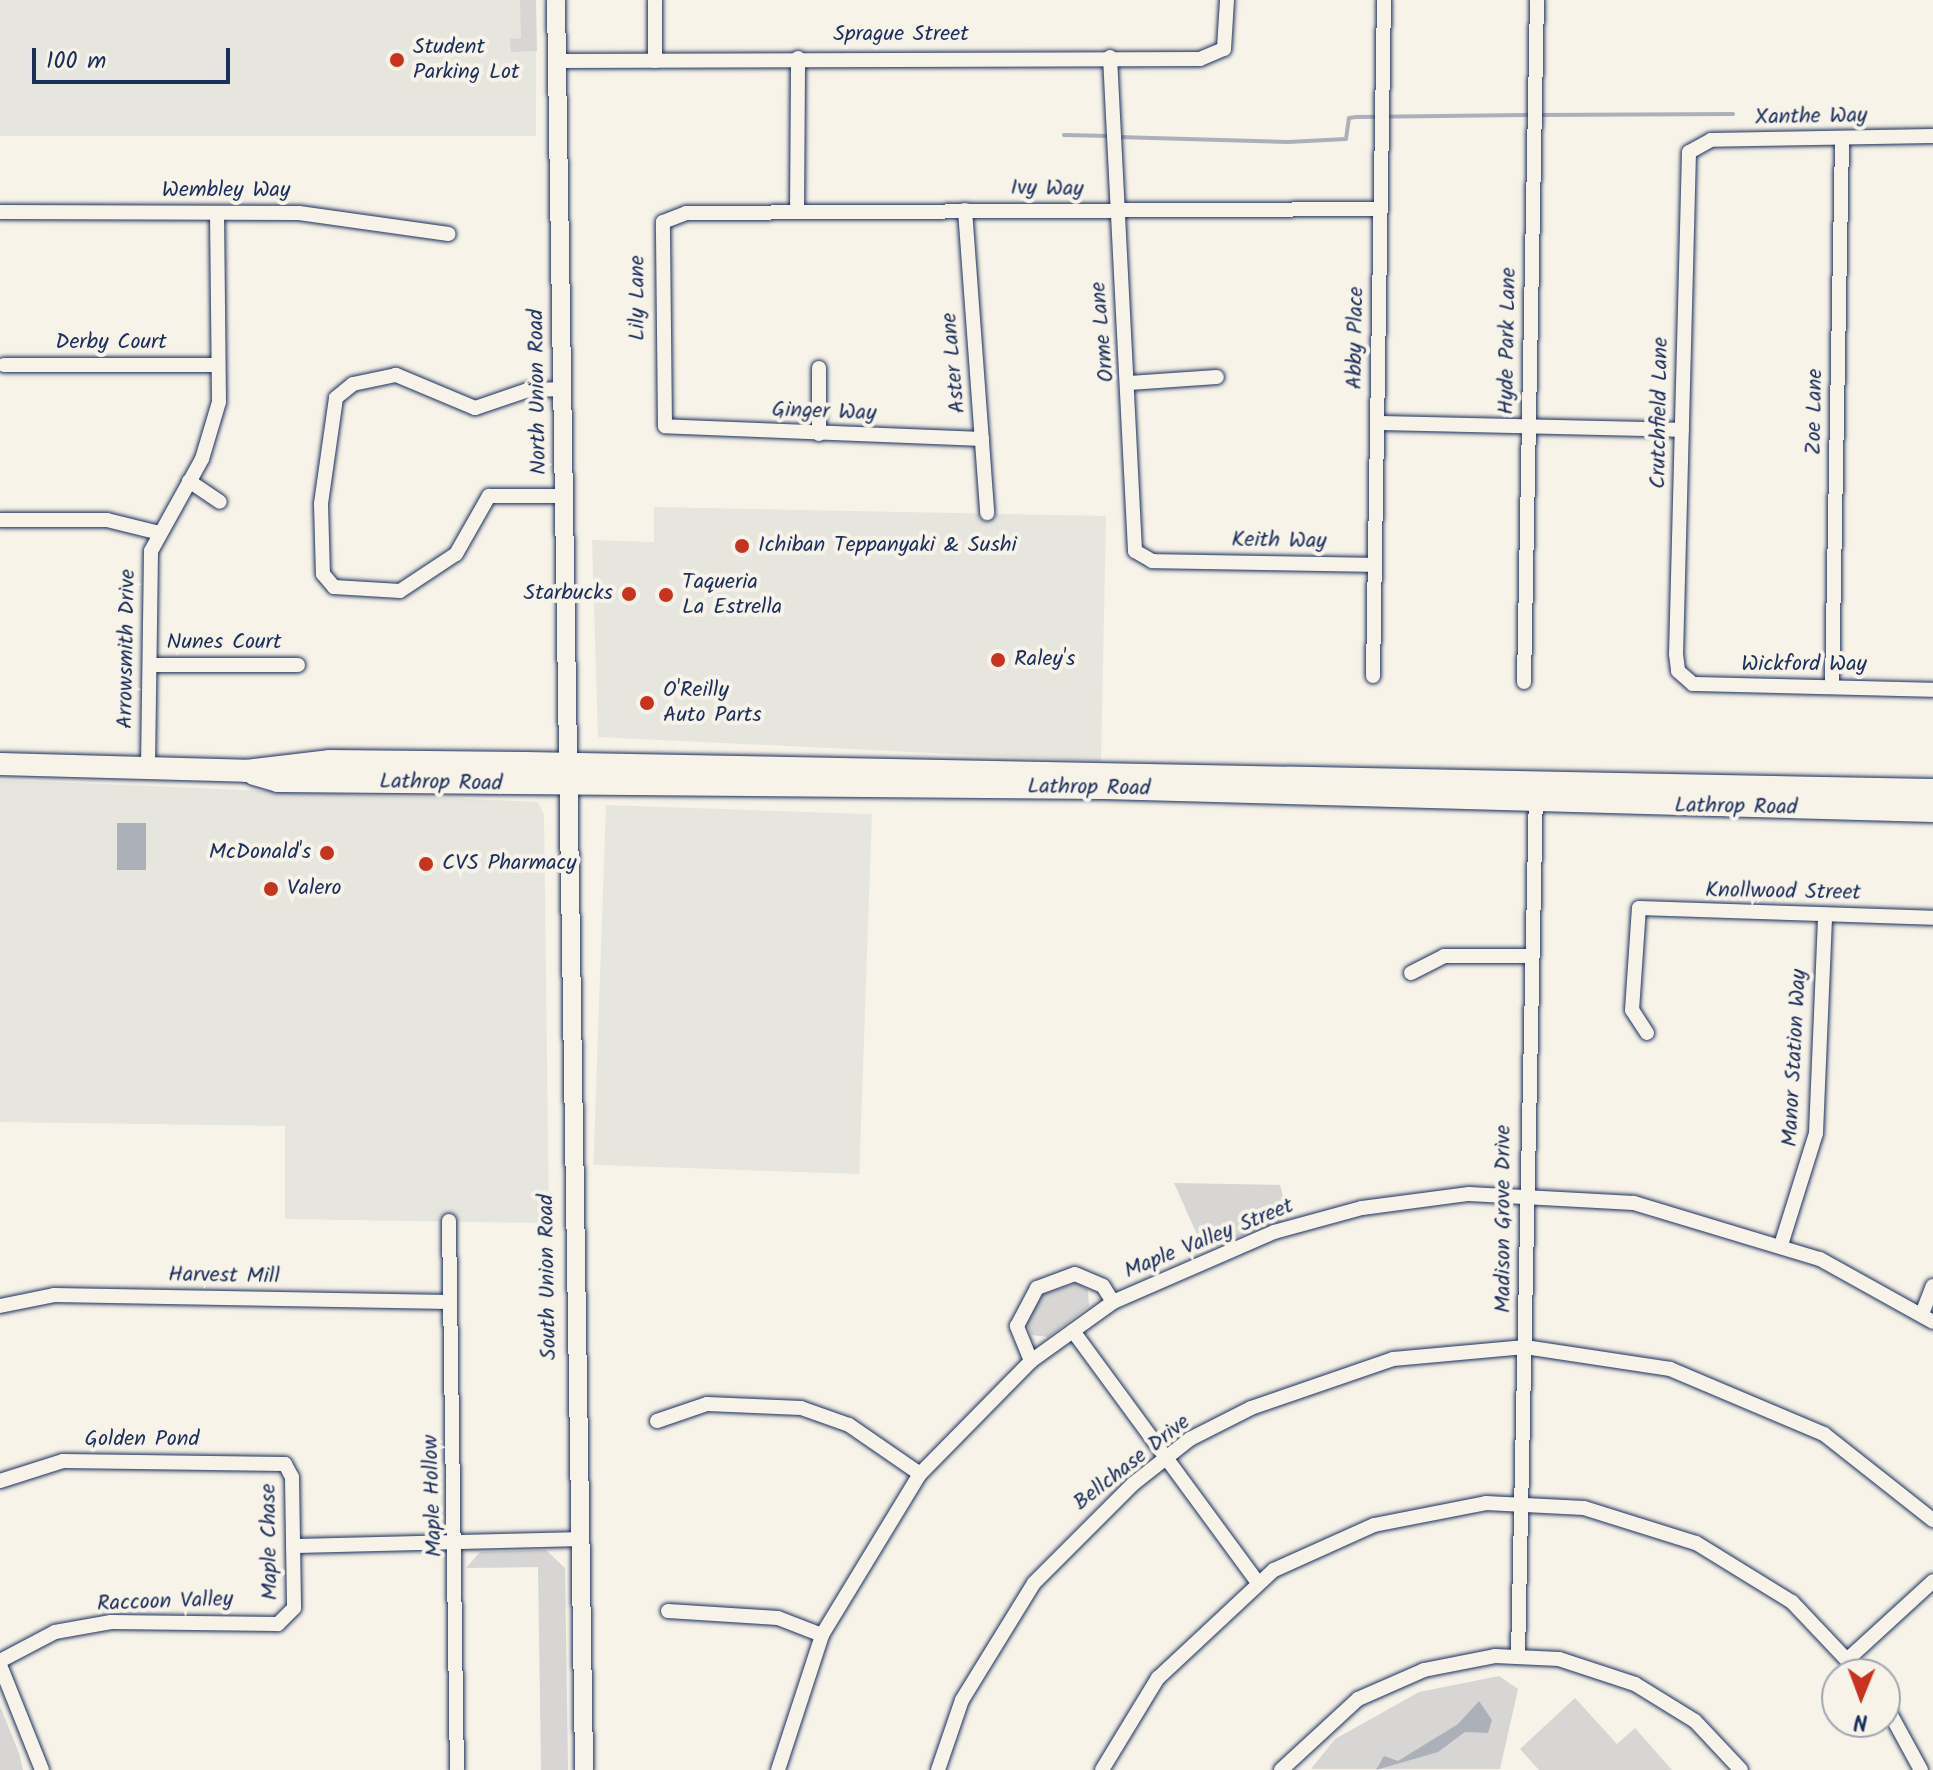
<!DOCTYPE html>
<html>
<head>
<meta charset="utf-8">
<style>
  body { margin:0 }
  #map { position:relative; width:1933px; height:1770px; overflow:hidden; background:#f7f3e8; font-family:Kalam,sans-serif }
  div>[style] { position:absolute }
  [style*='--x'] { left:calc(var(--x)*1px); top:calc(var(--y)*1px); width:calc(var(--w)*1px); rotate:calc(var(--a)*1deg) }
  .built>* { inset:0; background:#e6e5de; transform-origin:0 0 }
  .green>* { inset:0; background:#d7d6d4 }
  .water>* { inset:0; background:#acb0b9; transform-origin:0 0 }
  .stream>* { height:4px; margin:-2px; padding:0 2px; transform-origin:2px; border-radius:2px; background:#acb0b9 }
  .roads { filter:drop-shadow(0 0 2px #1b2f5e) drop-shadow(0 0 2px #1b2f5e) }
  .minor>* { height:14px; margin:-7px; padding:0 7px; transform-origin:7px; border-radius:7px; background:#f7f3e8 }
  .tertiary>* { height:18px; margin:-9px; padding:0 9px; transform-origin:9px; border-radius:9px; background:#f7f3e8 }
  .secondary>* { height:22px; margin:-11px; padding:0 11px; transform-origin:11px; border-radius:11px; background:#f7f3e8 }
  .dots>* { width:22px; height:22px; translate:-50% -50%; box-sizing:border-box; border:4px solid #f7f3e8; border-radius:50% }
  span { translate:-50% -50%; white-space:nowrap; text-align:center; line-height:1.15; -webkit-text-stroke:8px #f7f3e8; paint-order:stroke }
  .street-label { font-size:22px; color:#1b2f5e }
  .poi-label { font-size:22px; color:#1b2f5e }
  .left { translate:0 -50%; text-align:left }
  .right { translate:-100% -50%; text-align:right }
  .north { position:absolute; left:1821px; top:1658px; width:80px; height:80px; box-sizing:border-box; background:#f7f3e8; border:2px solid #9fa5b1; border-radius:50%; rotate:181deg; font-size:22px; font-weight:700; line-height:32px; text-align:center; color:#1b2f5e }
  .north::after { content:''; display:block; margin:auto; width:28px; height:36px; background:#c8321e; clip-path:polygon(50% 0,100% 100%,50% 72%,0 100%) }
  .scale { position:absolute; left:32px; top:48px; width:198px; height:36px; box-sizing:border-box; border:4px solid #1b2f5e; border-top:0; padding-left:10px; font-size:24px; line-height:28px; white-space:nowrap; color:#1b2f5e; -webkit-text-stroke:6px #f7f3e8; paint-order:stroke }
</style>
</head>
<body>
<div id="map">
  <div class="built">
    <div style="left:0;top:0;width:536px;height:136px"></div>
    <div style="clip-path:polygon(654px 507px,1106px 516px,1101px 761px,598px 737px,592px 540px,654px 542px)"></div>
    <div style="clip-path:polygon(0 780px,538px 802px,544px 815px,549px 1223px,285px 1219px,285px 1126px,0 1122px)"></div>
    <div style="left:606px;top:805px;width:266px;height:360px;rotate:2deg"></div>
  </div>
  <div class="green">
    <div style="clip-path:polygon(520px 0,536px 0,537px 51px,511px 52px,510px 39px,521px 38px)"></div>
    <div style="clip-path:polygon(1174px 1183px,1280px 1185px,1288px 1213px,1280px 1223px,1203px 1248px)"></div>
    <div style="clip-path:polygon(1078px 1283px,1088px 1290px,1089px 1306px,1048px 1337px,1032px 1335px,1025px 1321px,1040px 1295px)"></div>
    <div style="clip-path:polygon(546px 1550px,565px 1568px,568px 1770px,541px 1770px,538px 1567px,466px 1568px,480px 1552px)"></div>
    <div style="clip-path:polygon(1499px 1676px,1518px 1689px,1500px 1769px,1311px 1769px,1335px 1739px,1419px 1692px)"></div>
    <div style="clip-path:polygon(1575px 1698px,1617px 1744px,1635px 1728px,1672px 1770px,1539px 1770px,1520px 1749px)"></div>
    <div style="clip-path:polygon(0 1706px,19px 1753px,23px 1770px,0 1770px)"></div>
  </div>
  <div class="water">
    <div style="left:117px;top:823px;width:29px;height:47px"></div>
    <div style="clip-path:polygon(1479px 1701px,1492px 1720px,1488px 1733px,1465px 1732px,1438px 1752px,1376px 1770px,1384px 1756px,1398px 1761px,1458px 1724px)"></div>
  </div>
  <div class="stream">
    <div style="--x:1540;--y:115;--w:193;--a:-0.3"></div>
    <div style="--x:1064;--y:135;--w:45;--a:1.3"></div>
    <div style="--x:1118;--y:137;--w:170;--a:1.7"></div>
    <div style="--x:1288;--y:142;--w:58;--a:-3"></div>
    <div style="--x:1346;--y:139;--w:21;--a:-82"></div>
    <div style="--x:1349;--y:118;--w:7;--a:-8"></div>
    <div style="--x:1356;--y:117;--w:175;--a:-0.7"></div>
  </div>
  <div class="roads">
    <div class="minor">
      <div style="--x:655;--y:0;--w:61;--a:90"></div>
      <div style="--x:1110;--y:57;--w:495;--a:87.1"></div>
      <div style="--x:1135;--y:551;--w:20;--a:30"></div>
      <div style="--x:1152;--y:561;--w:222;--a:1"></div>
      <div style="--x:557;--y:61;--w:643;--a:-0.18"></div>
      <div style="--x:1200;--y:59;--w:26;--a:-23"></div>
      <div style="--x:1224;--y:49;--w:49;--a:-86.5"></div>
      <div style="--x:1933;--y:136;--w:222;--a:179"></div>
      <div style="--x:1711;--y:140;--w:25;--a:151"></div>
      <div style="--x:1689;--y:152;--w:502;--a:91.48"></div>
      <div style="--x:1676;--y:654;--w:17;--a:83"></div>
      <div style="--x:1678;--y:671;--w:20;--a:41"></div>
      <div style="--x:1693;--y:684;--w:240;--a:1.4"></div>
      <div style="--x:965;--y:210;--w:304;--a:85.8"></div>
      <div style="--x:0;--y:212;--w:299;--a:0.2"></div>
      <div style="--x:299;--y:213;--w:151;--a:8"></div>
      <div style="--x:797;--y:212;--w:154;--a:-89.6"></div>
      <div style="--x:4;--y:365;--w:214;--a:0"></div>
      <div style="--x:819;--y:368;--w:66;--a:90"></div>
      <div style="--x:1129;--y:383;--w:88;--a:-3.9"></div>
      <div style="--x:562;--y:389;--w:34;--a:178"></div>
      <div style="--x:528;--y:390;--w:56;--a:161.2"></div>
      <div style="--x:475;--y:408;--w:86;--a:-157.3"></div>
      <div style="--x:396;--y:375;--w:44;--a:168.2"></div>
      <div style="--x:353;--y:384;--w:22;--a:141"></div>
      <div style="--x:336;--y:398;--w:107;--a:98.1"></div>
      <div style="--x:321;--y:504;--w:70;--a:88.4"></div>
      <div style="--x:323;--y:574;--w:17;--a:50"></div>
      <div style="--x:334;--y:587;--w:66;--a:3.5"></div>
      <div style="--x:400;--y:591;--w:67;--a:-33.5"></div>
      <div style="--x:456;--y:554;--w:67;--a:-60.4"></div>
      <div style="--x:489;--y:496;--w:75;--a:0"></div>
      <div style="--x:1377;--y:423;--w:305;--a:1.3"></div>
      <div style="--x:982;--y:439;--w:317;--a:-177.7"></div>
      <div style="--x:665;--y:426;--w:204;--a:-90.6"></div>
      <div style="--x:663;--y:222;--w:25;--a:-21"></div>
      <div style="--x:686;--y:213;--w:694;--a:-0.33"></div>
      <div style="--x:189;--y:481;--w:37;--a:34"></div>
      <div style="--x:0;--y:520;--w:107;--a:0"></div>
      <div style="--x:107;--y:520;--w:50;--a:13.8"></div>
      <div style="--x:150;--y:665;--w:148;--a:0"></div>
      <div style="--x:1373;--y:676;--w:676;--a:-89.07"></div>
      <div style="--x:1524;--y:682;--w:682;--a:-88.91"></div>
      <div style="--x:1832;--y:686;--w:547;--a:-88.95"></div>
      <div style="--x:148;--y:767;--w:216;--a:-89.2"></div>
      <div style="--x:151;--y:551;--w:105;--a:-61"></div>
      <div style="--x:202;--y:459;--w:59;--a:-73.4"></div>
      <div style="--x:219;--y:402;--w:189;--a:-90.6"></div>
      <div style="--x:1411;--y:973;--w:37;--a:-27"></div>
      <div style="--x:1444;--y:956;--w:87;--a:0"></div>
      <div style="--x:1647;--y:1033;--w:27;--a:-123"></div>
      <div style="--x:1632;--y:1010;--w:102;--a:-86.1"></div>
      <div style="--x:1639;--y:908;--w:294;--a:1.9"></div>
      <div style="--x:449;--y:1221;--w:549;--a:89.17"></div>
      <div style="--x:1781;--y:1245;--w:117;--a:-72.6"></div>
      <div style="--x:1816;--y:1133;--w:217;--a:-87.6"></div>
      <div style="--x:0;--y:1306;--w:55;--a:-11.5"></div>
      <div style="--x:54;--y:1295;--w:395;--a:1"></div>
      <div style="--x:1922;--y:1314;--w:30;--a:-69"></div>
      <div style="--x:1073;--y:1331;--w:313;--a:53.7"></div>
      <div style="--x:1031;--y:1361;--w:38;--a:-112"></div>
      <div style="--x:1017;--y:1326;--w:43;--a:-62.2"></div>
      <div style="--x:1037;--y:1288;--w:40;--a:-20.2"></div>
      <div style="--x:1075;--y:1274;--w:30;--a:23"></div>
      <div style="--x:1103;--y:1286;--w:19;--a:58"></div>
      <div style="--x:657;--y:1421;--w:53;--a:-18.8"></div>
      <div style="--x:707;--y:1404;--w:94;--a:2.4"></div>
      <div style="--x:801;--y:1408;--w:51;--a:19.5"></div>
      <div style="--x:849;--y:1425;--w:86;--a:34.6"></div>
      <div style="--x:0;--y:1481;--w:66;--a:-17.6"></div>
      <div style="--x:63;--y:1461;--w:222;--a:0.8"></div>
      <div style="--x:285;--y:1464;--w:15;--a:62"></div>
      <div style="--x:292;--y:1477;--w:131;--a:89.1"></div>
      <div style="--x:294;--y:1608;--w:23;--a:135"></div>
      <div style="--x:278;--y:1624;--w:167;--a:-179.3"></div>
      <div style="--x:111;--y:1622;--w:57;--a:169.9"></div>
      <div style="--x:55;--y:1632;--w:62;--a:152.2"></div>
      <div style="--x:293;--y:1546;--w:283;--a:-1.4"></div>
      <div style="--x:668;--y:1611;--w:110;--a:3.6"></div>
      <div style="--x:778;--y:1618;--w:47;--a:21.1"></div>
      <div style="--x:1518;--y:1657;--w:864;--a:-88.81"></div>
      <div style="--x:1848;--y:1659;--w:115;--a:-42.5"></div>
      <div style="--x:0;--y:1665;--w:113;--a:68.2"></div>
      <div style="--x:1885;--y:1704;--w:75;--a:61.4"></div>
      <div style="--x:778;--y:1770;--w:142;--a:-71.9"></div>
      <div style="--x:822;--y:1635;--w:188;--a:-58.7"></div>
      <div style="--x:920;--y:1474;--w:158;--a:-45.5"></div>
      <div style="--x:1031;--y:1361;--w:101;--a:-35.7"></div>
      <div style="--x:1113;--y:1302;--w:176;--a:-23.5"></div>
      <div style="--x:1274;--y:1232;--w:91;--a:-15.3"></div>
      <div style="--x:1362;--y:1208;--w:108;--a:-7.5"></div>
      <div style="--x:1469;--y:1194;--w:165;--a:3.1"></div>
      <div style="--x:1634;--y:1203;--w:194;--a:16.8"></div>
      <div style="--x:1820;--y:1259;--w:129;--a:29.1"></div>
      <div style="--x:938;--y:1770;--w:74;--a:-71.1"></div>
      <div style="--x:962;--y:1700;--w:137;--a:-58.4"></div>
      <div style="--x:1034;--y:1583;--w:140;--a:-45"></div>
      <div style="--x:1133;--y:1484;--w:73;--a:-38.3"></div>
      <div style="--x:1190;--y:1439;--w:68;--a:-26.9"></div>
      <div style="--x:1251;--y:1408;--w:150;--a:-19"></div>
      <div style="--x:1393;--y:1359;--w:133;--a:-5.2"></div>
      <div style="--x:1525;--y:1347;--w:147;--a:8.6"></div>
      <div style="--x:1670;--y:1369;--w:167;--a:22.9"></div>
      <div style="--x:1824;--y:1434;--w:139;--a:38.3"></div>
      <div style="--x:1102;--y:1770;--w:108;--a:-58.7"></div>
      <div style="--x:1158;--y:1678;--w:158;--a:-43"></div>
      <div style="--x:1274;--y:1570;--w:110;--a:-24.2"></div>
      <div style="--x:1374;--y:1525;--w:114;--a:-11.1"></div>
      <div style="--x:1486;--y:1503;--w:98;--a:2.9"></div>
      <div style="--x:1584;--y:1508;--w:117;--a:17.4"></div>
      <div style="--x:1696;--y:1543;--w:113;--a:31.6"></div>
      <div style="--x:1792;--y:1602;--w:99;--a:46.6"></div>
      <div style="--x:1281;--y:1770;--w:105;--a:-42.7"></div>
      <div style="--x:1358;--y:1699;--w:72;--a:-23.7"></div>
      <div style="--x:1424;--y:1670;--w:72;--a:-11.2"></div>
      <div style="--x:1495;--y:1656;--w:64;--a:2.7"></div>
      <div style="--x:1559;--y:1659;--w:80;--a:18.2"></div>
      <div style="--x:1635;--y:1684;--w:70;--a:31.7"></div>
      <div style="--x:1695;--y:1721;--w:67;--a:46.8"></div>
    </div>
    <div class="tertiary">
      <div style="--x:556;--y:0;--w:1770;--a:89.09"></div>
    </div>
    <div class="secondary">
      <div style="--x:0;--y:764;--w:246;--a:1.6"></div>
      <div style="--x:246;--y:771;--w:85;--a:-6.8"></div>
      <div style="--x:330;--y:761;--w:195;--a:0.6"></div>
      <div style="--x:525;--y:763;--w:1408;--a:1.1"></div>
      <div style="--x:254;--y:774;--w:25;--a:16"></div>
      <div style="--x:278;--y:781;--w:826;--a:0.49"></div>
      <div style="--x:1104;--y:788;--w:829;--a:1.59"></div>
    </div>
  </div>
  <div class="dots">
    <div style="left:397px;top:60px;background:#c8321e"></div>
    <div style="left:742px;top:546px;background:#c8321e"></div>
    <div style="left:629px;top:594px;background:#c8321e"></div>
    <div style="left:666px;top:595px;background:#c8321e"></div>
    <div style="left:998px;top:660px;background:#c8321e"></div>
    <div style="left:647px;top:703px;background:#c8321e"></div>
    <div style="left:327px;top:853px;background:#c8321e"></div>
    <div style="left:426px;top:864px;background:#c8321e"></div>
    <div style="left:271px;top:889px;background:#c8321e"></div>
  </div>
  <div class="street-label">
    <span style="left:901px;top:35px">Sprague Street</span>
    <span style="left:1811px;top:117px;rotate:-1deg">Xanthe Way</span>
    <span style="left:1047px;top:189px;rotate:1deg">Ivy Way</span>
    <span style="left:226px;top:191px">Wembley Way</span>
    <span style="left:638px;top:298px;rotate:-90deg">Lily Lane</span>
    <span style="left:1103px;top:332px;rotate:-95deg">Orme Lane</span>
    <span style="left:1356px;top:338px;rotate:-89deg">Abby Place</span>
    <span style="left:1508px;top:341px;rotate:-89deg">Hyde Park Lane</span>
    <span style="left:111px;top:343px">Derby Court</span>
    <span style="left:954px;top:363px;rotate:-95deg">Aster Lane</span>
    <span style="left:538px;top:392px;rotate:-91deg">North Union Road</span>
    <span style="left:824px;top:412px;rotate:2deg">Ginger Way</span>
    <span style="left:1815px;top:412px;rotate:-89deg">Zoe Lane</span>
    <span style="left:1660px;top:413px;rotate:-89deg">Crutchfield Lane</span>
    <span style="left:1279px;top:541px;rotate:1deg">Keith Way</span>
    <span style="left:224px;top:643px">Nunes Court</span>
    <span style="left:127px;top:649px;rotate:-89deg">Arrowsmith Drive</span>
    <span style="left:1804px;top:665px">Wickford Way</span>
    <span style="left:441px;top:783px;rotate:1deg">Lathrop Road</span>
    <span style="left:1089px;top:788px;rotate:1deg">Lathrop Road</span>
    <span style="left:1736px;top:807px;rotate:1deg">Lathrop Road</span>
    <span style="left:1783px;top:892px;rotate:1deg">Knollwood Street</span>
    <span style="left:1795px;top:1058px;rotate:-87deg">Manor Station Way</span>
    <span style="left:1504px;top:1219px;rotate:-90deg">Madison Grove Drive</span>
    <span style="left:1209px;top:1239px;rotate:-22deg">Maple Valley Street</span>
    <span style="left:224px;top:1276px;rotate:1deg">Harvest Mill</span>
    <span style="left:548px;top:1277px;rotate:-91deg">South Union Road</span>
    <span style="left:142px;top:1440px">Golden Pond</span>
    <span style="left:1132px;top:1463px;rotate:-38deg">Bellchase Drive</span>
    <span style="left:433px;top:1496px;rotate:-92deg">Maple Hollow</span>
    <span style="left:270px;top:1542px;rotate:-91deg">Maple Chase</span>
    <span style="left:165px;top:1602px;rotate:-2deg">Raccoon Valley</span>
  </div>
  <div class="poi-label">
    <span class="left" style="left:413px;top:60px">Student<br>Parking Lot</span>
    <span class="left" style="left:758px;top:546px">Ichiban Teppanyaki &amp; Sushi</span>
    <span class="left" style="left:682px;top:595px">Taqueria<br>La Estrella</span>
    <span class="right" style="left:613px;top:594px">Starbucks</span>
    <span class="left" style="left:1014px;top:660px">Raley's</span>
    <span class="left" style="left:663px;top:703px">O'Reilly<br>Auto Parts</span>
    <span class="right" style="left:311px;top:853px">McDonald's</span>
    <span class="left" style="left:442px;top:864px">CVS Pharmacy</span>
    <span class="left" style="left:287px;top:889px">Valero</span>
  </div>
  <div class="north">N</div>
  <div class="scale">100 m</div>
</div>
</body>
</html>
